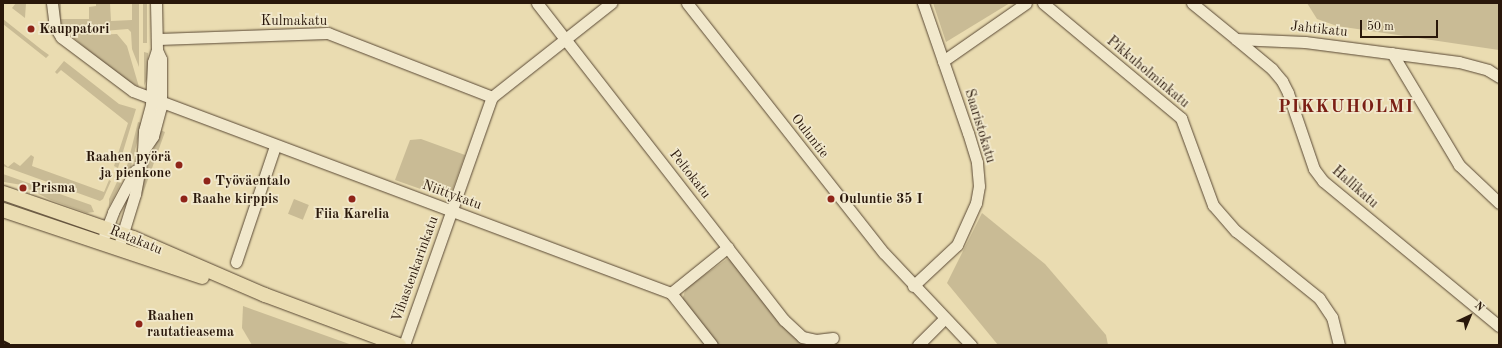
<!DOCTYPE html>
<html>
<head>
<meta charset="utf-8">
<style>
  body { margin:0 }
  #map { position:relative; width:1502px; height:348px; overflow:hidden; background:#eadcb1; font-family:"Old Standard TT",serif }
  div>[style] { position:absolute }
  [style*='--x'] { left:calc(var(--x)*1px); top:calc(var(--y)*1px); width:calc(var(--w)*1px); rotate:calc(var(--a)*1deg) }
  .green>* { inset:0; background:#c9bb95; transform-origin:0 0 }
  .roads { filter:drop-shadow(0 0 1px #594834) drop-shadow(0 0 1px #594834) }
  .minor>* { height:11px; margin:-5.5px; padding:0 5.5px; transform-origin:5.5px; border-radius:5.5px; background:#f1e8cc }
  .major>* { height:14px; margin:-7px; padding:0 7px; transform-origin:7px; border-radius:7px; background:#eadcb1 }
  .rail>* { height:3px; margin-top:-1.5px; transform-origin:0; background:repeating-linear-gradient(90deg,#29170a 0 7px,transparent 0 14px) }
  .dots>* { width:11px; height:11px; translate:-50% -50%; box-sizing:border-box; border:2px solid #f1e8cc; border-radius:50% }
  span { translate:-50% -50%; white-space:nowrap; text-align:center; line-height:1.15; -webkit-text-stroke:3.5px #f1e8cc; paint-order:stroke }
  .street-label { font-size:14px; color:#29170a }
  .poi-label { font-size:14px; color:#29170a; font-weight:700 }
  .left { translate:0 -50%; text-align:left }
  .right { translate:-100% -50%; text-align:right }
  .district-label { font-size:18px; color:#7a1f14; font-weight:700; letter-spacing:1px }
  .frame { position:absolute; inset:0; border:4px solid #29170a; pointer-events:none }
  .north { position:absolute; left:1450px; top:296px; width:40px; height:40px; -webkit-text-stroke:3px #f1e8cc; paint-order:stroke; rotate:44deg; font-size:11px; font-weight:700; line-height:16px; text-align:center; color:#29170a }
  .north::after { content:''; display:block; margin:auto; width:14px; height:18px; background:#29170a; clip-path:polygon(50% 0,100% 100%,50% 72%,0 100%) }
  .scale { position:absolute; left:1360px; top:20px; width:78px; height:18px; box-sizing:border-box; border:2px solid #29170a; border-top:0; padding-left:5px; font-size:12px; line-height:14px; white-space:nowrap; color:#29170a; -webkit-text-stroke:3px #f1e8cc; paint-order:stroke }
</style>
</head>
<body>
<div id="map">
  <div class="green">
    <div style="clip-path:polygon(16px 3px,26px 3px,25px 18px,12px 8px)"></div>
    <div style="clip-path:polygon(57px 3px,61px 3px,61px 19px,89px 19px,89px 7px,96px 6px,96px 3px,110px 3px,111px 21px,132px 20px,132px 3px,139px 3px,139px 67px,132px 49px,131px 32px,128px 29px,90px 32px,90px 35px,117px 34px,127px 46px,139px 87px,125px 80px,66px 32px,59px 22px)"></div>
    <div style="left:143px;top:3px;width:4px;height:40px"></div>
    <div style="clip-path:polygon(933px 3px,1010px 3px,946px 42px)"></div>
    <div style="clip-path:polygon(1307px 3px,1499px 3px,1499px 50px,1337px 26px,1317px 19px)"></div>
    <div style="clip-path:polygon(3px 19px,42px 50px,49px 55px,46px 58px,3px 24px)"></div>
    <div style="clip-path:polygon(144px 52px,148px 53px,149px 74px,144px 86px)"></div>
    <div style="clip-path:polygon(64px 61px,119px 104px,136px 109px,118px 168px,114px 166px,128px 123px,61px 70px,57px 74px,55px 72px)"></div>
    <div style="left:138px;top:122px;width:4px;height:50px;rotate:14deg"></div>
    <div style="clip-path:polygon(160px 130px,165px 132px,142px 196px,139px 191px)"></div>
    <div style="clip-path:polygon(421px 139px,465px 155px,449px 199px,395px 180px,410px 140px)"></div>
    <div style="clip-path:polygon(31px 155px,34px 157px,32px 166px,104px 192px,109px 180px,111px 181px,103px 199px,100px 201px,3px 166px,3px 163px,8px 167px,14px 162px,20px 166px)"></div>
    <div style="clip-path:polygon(3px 174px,91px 205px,94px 212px,87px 213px,51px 200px,28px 189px,28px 186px,4px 182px)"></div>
    <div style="clip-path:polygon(117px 182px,121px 183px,109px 207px,109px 199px)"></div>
    <div style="left:294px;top:199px;width:16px;height:16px;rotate:22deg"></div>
    <div style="clip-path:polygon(982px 213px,1045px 264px,1106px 335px,1108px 345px,998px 345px,947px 283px)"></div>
    <div style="clip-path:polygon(727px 259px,732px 260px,786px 329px,802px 344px,814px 345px,718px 345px,682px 300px,686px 288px)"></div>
    <div style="clip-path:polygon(243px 306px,352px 345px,252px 345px,242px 328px)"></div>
  </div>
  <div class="roads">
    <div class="minor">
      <div style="--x:52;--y:3;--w:24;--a:83"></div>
      <div style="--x:55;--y:27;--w:12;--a:59"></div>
      <div style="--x:61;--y:37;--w:90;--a:36.9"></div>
      <div style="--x:133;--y:91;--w:575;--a:20.58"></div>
      <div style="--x:671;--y:293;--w:66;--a:51.7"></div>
      <div style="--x:537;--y:3;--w:402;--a:52.1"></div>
      <div style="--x:784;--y:320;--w:25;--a:43"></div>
      <div style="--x:802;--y:337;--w:14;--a:12"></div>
      <div style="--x:816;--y:340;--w:17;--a:-7"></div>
      <div style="--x:687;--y:3;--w:318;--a:51.8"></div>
      <div style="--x:884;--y:253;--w:127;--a:46.6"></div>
      <div style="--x:1043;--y:3;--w:180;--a:39.8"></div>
      <div style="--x:1181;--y:118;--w:93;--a:69.8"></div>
      <div style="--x:1213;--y:205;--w:35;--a:49"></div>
      <div style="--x:1236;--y:231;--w:107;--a:38.9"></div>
      <div style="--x:1319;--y:298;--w:23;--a:56"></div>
      <div style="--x:1332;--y:317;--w:29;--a:76"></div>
      <div style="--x:1192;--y:3;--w:57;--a:39.3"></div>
      <div style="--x:1236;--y:39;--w:69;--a:2.5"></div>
      <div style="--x:1305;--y:42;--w:155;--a:7.4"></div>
      <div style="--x:1459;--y:62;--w:30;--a:15"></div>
      <div style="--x:1488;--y:70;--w:13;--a:32"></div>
      <div style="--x:157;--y:39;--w:171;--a:-2"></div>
      <div style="--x:328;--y:33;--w:176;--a:21.3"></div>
      <div style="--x:1236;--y:39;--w:47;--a:39.8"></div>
      <div style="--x:1272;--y:69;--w:16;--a:50"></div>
      <div style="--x:1282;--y:81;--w:13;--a:63"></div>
      <div style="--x:1288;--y:93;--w:80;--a:71.1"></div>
      <div style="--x:1314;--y:169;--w:15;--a:53"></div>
      <div style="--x:1323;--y:181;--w:228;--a:39.5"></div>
      <div style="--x:1392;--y:53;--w:131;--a:59.1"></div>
      <div style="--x:1459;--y:165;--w:55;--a:43.5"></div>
      <div style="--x:943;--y:61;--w:101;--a:-34.9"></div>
      <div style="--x:143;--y:151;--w:18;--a:-56"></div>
      <div style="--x:153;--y:136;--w:30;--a:-75"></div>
      <div style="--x:161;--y:107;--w:48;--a:-90"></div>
      <div style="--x:161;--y:59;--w:10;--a:-114"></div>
      <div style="--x:104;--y:236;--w:26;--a:-69"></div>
      <div style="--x:113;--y:212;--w:47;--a:-61.8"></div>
      <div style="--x:118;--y:249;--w:58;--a:-72.8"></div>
      <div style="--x:135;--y:194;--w:44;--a:-79.5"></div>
      <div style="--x:143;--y:151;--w:20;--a:-87"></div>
      <div style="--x:144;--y:131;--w:27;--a:-75"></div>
      <div style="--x:151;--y:105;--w:43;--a:-87.3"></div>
      <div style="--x:153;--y:62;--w:13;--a:-72"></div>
      <div style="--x:157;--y:50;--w:47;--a:-91.2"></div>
      <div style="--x:236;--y:262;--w:122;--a:-71.4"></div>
      <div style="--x:913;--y:286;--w:60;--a:-43"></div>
      <div style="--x:957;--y:245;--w:46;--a:-65.7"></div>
      <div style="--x:976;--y:203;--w:17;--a:-80"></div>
      <div style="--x:979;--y:186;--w:24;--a:-95"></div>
      <div style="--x:977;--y:162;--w:30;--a:-107"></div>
      <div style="--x:968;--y:133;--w:138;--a:-109.1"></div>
      <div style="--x:671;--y:293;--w:73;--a:-38.9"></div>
      <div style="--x:404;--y:345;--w:263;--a:-70.5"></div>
      <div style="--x:492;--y:97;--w:152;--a:-38.3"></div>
      <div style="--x:918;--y:345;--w:38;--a:-45"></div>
    </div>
    <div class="major">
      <div style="--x:3;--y:193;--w:138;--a:19.1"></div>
      <div style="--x:133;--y:238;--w:144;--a:23.4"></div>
      <div style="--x:265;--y:295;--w:143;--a:20.5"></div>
      <div style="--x:3;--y:210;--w:210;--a:18.6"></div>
    </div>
  </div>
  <div class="rail">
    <div style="--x:3;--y:341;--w:9;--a:27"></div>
  </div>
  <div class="dots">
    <div style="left:31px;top:29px;background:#8f2418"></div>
    <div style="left:179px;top:165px;background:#8f2418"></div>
    <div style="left:207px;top:181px;background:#8f2418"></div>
    <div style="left:23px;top:188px;background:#8f2418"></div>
    <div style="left:184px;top:199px;background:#8f2418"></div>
    <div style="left:352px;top:199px;background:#8f2418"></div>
    <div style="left:831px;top:199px;background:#8f2418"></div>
    <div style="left:139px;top:324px;background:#8f2418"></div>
  </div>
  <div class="street-label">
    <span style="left:294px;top:21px">Kulmakatu</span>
    <span style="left:1319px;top:29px;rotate:6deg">Jahtikatu</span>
    <span style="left:1148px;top:72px;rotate:40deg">Pikkuholminkatu</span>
    <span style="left:980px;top:126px;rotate:73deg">Saaristokatu</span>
    <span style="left:810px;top:136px;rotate:52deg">Ouluntie</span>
    <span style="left:690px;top:174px;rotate:52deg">Peltokatu</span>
    <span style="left:1355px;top:187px;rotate:41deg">Hallikatu</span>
    <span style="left:452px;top:195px;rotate:20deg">Niittykatu</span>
    <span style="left:136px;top:240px;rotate:22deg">Ratakatu</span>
    <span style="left:415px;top:269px;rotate:-70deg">Vihastenkarinkatu</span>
  </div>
  <div class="poi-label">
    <span class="left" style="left:39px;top:29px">Kauppatori</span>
    <span class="right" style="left:171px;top:165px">Raahen pyörä<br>ja pienkone</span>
    <span class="left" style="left:215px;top:181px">Työväentalo</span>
    <span class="left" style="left:31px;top:188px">Prisma</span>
    <span class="left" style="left:192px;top:199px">Raahe kirppis</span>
    <span class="left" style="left:839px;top:199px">Ouluntie 35 I</span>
    <span style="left:352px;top:214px">Fiia Karelia</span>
    <span class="left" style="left:147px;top:324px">Raahen<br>rautatieasema</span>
  </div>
  <div class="district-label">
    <span style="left:1346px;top:107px">PIKKUHOLMI</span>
  </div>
  <div class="frame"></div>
  <div class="north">N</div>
  <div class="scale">50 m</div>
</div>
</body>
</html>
